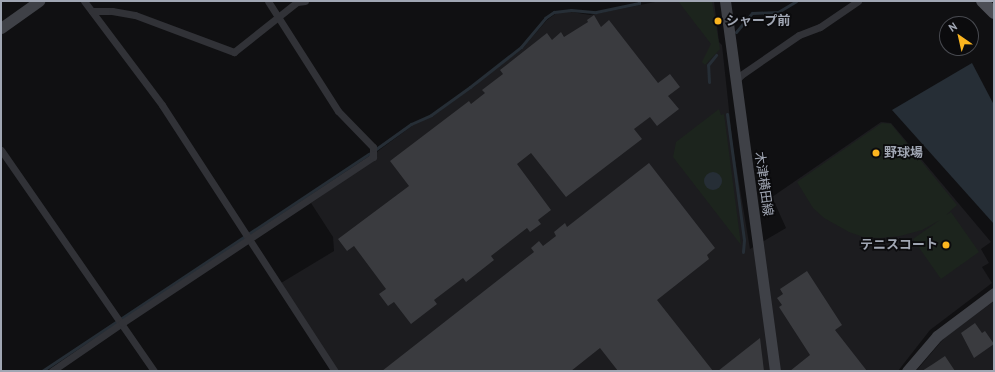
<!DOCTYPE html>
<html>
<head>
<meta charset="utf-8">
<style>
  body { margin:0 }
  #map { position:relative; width:995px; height:372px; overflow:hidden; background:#101012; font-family:"PT Sans","Noto Sans JP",sans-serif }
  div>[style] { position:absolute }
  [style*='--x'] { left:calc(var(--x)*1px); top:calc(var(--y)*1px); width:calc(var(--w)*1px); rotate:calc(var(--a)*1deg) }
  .built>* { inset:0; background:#1c1c1f }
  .green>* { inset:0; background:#1c241d }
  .water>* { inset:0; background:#262e36 }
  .round { border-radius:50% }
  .stream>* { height:3px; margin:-1.5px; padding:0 1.5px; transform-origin:1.5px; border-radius:1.5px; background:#262e36 }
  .building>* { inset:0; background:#3a3b3f }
  .street>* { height:7px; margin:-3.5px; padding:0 3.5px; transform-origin:3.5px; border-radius:3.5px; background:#313237 }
  .secondary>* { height:11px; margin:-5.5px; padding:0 5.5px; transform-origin:5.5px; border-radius:5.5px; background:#3f4147 }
  .primary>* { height:12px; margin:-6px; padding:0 6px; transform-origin:6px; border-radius:6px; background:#4d4f56 }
  .dots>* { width:11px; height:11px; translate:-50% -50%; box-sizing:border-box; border:2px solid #0b0b0d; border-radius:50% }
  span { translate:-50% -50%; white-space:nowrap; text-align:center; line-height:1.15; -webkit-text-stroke:3.5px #0b0b0d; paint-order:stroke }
  .poi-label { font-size:13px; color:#a0a6b3; font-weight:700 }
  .left { translate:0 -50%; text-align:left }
  .right { translate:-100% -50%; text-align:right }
  .street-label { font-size:13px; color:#a0a6b3 }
  .frame { position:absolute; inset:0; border:2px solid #a0a6b3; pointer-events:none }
  .north { position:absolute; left:939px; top:16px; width:40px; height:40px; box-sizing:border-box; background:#0b0b0d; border:1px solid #47494f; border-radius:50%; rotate:326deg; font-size:11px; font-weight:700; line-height:16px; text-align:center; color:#a0a6b3 }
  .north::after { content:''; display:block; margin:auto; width:14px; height:18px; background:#fbb51f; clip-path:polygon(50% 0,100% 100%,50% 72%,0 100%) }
</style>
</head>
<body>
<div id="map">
  <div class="built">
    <div style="clip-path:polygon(660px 1px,714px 1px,719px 42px,722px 45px,733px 147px,750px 249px,786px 228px,772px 197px,881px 122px,891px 123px,991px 242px,981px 249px,989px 263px,982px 267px,992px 283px,930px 330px,898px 371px,337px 371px,281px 283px,334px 251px,333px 237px,311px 203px,371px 162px,378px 151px,416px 123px,434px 115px,475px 86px,485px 76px,522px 49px,547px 20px,558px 12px,572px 12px,590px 15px)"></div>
    <div style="clip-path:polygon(994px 301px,994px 369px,990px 371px,916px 371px,945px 337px)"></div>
  </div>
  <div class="green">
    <div style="clip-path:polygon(678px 1px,712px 1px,720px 49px,705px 65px,702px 62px,711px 44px)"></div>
    <div style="clip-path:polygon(719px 109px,721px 115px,724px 114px,741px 245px,673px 157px,676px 142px)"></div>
    <div style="clip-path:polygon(882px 123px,891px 124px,957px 205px,946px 215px,951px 212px,979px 252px,941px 279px,913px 239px,940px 220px,922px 230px,900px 236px,879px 238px,864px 237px,849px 232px,824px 218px,813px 208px,797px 182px)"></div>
  </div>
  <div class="water">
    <div style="clip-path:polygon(972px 63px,994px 105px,994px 224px,892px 110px)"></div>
    <div class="round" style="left:704px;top:172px;width:18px;height:18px"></div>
  </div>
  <div class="stream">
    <div style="--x:736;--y:32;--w:25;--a:-50"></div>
    <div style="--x:752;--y:13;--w:26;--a:-2"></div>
    <div style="--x:778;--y:12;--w:21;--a:-31"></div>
    <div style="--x:709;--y:82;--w:17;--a:-93"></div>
    <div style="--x:708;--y:65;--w:13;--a:-51"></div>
    <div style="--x:727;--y:114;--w:127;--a:82.3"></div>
    <div style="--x:744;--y:240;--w:12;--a:95"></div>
    <div style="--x:42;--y:371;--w:392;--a:-33.6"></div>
    <div style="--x:369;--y:154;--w:52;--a:-35.5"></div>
    <div style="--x:411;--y:124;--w:22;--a:-24"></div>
    <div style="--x:431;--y:115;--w:48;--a:-35.7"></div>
    <div style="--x:470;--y:87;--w:65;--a:-38.1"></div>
    <div style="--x:521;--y:47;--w:38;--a:-50"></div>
    <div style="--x:545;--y:18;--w:11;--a:-34"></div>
    <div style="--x:554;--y:12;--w:17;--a:-7"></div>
    <div style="--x:571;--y:10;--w:25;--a:5"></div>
    <div style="--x:596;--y:12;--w:44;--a:-11.8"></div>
    <div style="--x:639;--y:3;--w:2;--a:-90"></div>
  </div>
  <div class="building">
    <div style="clip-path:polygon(594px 15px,601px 27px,609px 20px,658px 83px,670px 74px,680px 87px,668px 96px,679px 109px,657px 126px,650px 117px,634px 129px,642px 139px,566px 197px,531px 153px,517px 164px,551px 210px,538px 220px,541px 224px,530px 232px,527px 228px,491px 256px,494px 260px,466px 282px,463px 278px,434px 300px,437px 304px,411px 324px,394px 302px,388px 306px,379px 294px,386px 289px,354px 246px,347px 251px,338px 239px,409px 186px,390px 161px,469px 101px,471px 104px,485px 93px,482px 90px,503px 74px,500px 70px,547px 33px,552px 40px,561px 32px,564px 37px,588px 22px,587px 20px)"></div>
    <div style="clip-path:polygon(649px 163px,715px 248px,707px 255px,709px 259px,657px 300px,713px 371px,618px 371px,600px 348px,571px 371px,382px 371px,534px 252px,531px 248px,539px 241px,543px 246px,556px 236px,554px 232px,565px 223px,567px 227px)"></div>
    <div style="clip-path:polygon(807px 271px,842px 325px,835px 330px,867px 371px,790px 371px,810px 355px,779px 307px,782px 305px,777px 298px,783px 294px,780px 289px)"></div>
    <div style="clip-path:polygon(975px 323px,982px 333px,985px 331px,994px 344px,974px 358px,961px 333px)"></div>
    <div style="clip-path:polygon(760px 338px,764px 371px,718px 371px)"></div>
    <div style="clip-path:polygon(945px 356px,955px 371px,922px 371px,933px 364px)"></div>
  </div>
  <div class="street">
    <div style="--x:84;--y:1;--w:130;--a:53.1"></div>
    <div style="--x:162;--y:105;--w:317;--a:57"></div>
    <div style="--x:92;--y:11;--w:20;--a:0"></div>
    <div style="--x:112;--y:11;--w:23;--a:10"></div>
    <div style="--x:135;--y:15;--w:106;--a:20.5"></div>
    <div style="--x:234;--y:52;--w:80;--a:-38.4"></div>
    <div style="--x:297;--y:2;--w:8;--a:-7"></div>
    <div style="--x:735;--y:82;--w:9;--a:-49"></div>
    <div style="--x:741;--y:75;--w:70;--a:-34.6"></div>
    <div style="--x:799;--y:35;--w:22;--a:-21"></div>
    <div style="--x:820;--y:27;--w:46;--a:-34.4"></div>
    <div style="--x:1;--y:150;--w:269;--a:55.3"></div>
    <div style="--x:52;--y:371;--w:85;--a:-34.4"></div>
    <div style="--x:122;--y:323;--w:301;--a:-33.5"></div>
    <div style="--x:373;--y:157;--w:10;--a:-90"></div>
    <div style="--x:373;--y:147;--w:50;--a:-134.2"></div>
    <div style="--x:338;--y:111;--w:130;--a:-122.5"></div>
  </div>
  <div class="secondary">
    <div style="--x:725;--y:1;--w:373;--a:82.3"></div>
    <div style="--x:1;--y:28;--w:47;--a:-35.4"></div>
    <div style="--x:907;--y:371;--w:46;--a:-49.4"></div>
    <div style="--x:937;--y:336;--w:71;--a:-37"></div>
  </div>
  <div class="primary">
    <div style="--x:982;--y:1;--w:17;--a:45"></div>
  </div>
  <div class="dots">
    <div style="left:718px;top:21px;background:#fbb51f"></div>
    <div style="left:876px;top:153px;background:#fbb51f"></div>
    <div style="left:946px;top:245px;background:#fbb51f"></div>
  </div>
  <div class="poi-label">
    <span class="left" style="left:726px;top:21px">シャープ前</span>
    <span class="left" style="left:884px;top:153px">野球場</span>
    <span class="right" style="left:938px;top:245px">テニスコート</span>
  </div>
  <div class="street-label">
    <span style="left:763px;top:184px;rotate:82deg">木津横田線</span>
  </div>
  <div class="frame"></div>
  <div class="north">N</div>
</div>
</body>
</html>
